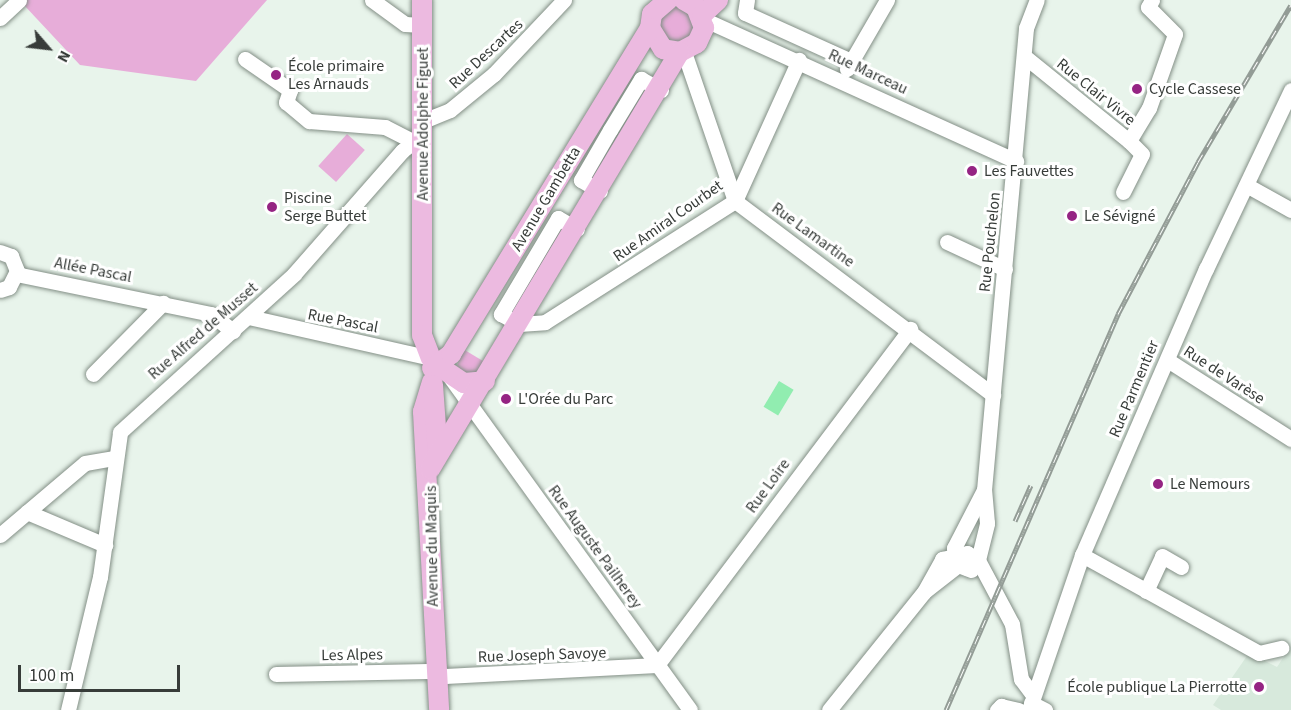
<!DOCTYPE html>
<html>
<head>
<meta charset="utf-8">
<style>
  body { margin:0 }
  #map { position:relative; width:1291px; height:710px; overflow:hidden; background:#e8f4eb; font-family:"Source Sans 3",sans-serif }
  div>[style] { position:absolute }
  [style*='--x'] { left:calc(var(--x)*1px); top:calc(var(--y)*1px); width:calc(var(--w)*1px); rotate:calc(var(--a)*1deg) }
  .built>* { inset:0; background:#d7e9dc }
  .green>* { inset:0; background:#e7add9; transform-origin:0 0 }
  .round { border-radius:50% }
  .water>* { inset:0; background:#91edb0; transform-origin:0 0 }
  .roads { filter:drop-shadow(0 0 2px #838f86) drop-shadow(0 0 2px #838f86) }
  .minor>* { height:15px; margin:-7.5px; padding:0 7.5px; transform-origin:7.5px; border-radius:7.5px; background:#fff }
  .major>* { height:20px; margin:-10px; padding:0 10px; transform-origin:10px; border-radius:10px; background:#ecbae0 }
  .rail>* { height:5px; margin-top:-2.5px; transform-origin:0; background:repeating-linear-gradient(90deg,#fff 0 9px,#939c96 0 18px); box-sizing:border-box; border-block:2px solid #939c96 }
  .dots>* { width:16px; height:16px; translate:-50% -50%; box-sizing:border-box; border:3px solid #fff; border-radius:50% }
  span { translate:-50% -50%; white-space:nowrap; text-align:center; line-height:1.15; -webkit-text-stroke:6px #fff; paint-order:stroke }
  .street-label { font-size:16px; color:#373c39 }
  .poi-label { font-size:16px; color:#373c39 }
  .left { translate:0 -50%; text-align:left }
  .right { translate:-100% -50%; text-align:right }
  .north { position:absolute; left:18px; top:18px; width:60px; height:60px; -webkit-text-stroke:4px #fff; paint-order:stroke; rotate:118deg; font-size:16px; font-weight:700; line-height:24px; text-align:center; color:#373c39 }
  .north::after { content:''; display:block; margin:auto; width:21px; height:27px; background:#373c39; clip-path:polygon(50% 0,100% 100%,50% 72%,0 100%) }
  .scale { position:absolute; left:18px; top:665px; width:162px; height:27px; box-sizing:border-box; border:3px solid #373c39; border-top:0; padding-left:8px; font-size:18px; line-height:21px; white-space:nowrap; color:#373c39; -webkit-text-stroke:4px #fff; paint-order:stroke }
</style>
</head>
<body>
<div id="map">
  <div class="built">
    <div style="clip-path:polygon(1291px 646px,1291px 710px,1221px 710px,1213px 705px,1249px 653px,1277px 667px)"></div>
  </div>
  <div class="green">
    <div style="clip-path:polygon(26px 0,267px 0,196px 81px,80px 65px,23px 4px)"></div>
    <div class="round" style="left:660px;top:7px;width:34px;height:34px"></div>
    <div style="left:347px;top:134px;width:24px;height:43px;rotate:42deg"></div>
    <div style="clip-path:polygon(463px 349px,488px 364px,472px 377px,457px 366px)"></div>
  </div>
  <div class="water">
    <div style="left:779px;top:381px;width:17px;height:30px;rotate:31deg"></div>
  </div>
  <div class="roads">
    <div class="minor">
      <div style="--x:372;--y:0;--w:41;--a:36"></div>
      <div style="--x:405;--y:24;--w:18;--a:3"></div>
      <div style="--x:747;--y:0;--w:13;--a:99"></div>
      <div style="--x:745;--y:13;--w:116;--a:24.4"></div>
      <div style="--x:0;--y:18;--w:26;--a:-43"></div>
      <div style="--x:703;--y:19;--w:344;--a:24.4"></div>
      <div style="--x:684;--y:52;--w:157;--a:71.1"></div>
      <div style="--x:735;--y:201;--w:323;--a:36.9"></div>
      <div style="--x:1024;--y:56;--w:135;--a:39"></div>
      <div style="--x:1129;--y:141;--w:39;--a:-59"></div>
      <div style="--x:1149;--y:108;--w:78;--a:-70.6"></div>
      <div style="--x:1175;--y:34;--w:38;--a:-135"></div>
      <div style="--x:1148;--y:7;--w:8;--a:-60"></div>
      <div style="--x:245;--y:59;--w:55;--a:34.6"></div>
      <div style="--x:290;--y:90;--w:13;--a:108"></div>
      <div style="--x:286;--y:102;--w:30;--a:40"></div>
      <div style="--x:309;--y:121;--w:76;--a:4.5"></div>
      <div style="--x:385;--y:127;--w:30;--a:27"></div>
      <div style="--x:847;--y:69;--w:80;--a:-59.9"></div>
      <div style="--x:423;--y:121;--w:29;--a:-22"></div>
      <div style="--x:450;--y:110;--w:57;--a:-39.3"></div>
      <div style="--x:494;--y:74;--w:102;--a:-46.6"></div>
      <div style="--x:1248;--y:186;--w:49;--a:29.2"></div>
      <div style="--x:600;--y:191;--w:22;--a:-150"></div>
      <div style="--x:581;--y:180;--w:58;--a:-59.9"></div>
      <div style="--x:610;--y:130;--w:60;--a:-58.7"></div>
      <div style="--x:641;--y:79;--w:23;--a:29"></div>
      <div style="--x:1123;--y:192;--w:42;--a:-63.4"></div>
      <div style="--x:1142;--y:154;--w:18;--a:-135"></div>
      <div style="--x:577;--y:229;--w:22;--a:-150"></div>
      <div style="--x:558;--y:218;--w:112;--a:120.7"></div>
      <div style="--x:501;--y:314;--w:21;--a:29"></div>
      <div style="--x:519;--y:324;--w:26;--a:-4"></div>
      <div style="--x:545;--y:322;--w:225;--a:-32.5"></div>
      <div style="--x:735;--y:201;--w:155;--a:-65.6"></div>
      <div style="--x:947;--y:242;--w:64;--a:25"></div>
      <div style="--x:0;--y:252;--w:12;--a:20"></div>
      <div style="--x:11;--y:256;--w:16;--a:68"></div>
      <div style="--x:17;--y:271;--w:18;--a:117"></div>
      <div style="--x:9;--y:287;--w:9;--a:162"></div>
      <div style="--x:16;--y:274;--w:199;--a:11.6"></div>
      <div style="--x:211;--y:314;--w:28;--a:38"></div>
      <div style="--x:249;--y:317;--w:187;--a:12.7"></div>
      <div style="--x:1169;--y:361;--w:145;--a:32.6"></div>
      <div style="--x:93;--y:374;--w:100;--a:-45.4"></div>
      <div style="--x:450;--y:377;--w:410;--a:54.2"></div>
      <div style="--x:27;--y:512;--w:85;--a:22.9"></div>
      <div style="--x:0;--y:535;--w:111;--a:-40.3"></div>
      <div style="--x:85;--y:463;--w:27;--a:-10"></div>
      <div style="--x:1082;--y:555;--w:202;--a:29"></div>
      <div style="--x:1259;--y:653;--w:23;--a:-13"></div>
      <div style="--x:967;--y:568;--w:24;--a:-123"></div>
      <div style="--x:954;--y:548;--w:65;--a:-62.7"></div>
      <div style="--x:926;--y:590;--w:41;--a:-38"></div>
      <div style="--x:958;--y:565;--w:14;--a:21"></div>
      <div style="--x:1146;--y:591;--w:38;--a:-65"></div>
      <div style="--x:1162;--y:556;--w:22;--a:30"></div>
      <div style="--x:276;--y:674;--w:152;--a:-1.1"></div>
      <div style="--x:428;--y:671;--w:18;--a:16"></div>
      <div style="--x:445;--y:676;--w:212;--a:-3"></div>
      <div style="--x:657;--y:665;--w:421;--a:-53"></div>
      <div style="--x:1033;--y:695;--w:20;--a:-127"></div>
      <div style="--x:1021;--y:679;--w:56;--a:-99.3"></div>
      <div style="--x:1012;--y:624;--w:72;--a:-118"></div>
      <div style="--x:978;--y:560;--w:38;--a:-76"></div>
      <div style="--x:987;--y:523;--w:33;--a:-95"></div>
      <div style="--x:984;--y:490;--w:464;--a:-84.8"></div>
      <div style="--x:1026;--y:28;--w:30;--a:-69"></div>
      <div style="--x:1031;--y:703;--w:16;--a:27"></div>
      <div style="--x:68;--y:710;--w:137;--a:-76.5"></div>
      <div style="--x:100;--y:577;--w:146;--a:-82.1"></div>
      <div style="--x:120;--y:432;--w:235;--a:-42.2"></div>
      <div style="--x:294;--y:274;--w:164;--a:-48.7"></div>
      <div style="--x:402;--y:151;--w:27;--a:-39"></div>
      <div style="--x:829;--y:710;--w:151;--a:-51.2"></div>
      <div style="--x:924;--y:592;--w:38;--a:-61"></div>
      <div style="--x:942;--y:559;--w:26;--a:-13"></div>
      <div style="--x:967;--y:553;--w:13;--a:32"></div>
      <div style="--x:997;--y:710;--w:6;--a:-45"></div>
      <div style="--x:1001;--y:706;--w:18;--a:13"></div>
      <div style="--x:1029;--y:710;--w:164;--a:-71.1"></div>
      <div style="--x:1082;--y:555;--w:312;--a:-66.6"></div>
      <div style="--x:1206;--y:269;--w:198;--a:-64.6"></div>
    </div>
    <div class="major">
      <div style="--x:422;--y:0;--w:335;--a:90"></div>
      <div style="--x:422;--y:335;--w:25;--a:69"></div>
      <div style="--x:668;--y:0;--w:21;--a:139"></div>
      <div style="--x:652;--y:14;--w:14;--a:98"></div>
      <div style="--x:650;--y:28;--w:25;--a:58"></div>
      <div style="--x:663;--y:49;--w:17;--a:10"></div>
      <div style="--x:680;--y:52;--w:19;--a:-28"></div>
      <div style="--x:697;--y:43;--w:17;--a:-65"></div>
      <div style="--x:704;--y:28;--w:22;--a:-111"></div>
      <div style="--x:696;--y:7;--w:14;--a:-150"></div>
      <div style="--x:702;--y:15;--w:22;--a:-43"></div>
      <div style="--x:440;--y:367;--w:29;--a:34"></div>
      <div style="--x:464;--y:383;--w:21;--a:-5"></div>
      <div style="--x:432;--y:368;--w:24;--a:-36"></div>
      <div style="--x:451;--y:354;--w:382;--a:-58.6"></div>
      <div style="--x:432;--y:382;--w:31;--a:107"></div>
      <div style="--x:423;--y:412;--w:298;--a:86.9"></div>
      <div style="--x:433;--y:385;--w:69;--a:85.9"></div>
      <div style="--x:430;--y:469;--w:486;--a:-59.1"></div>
    </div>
  </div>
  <div class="rail">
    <div style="--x:1015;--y:521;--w:39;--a:-66"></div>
    <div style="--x:946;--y:710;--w:432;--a:-66.5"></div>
    <div style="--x:1118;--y:314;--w:172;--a:-62.2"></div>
    <div style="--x:1198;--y:162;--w:182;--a:-59.4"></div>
  </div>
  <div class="dots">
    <div style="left:276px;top:75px;background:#952483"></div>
    <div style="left:1137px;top:89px;background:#952483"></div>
    <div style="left:972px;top:171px;background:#952483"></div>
    <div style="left:272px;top:207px;background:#952483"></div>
    <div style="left:1072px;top:216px;background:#952483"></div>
    <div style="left:506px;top:399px;background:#952483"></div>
    <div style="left:1158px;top:484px;background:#952483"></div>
    <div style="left:1259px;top:687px;background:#952483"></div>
  </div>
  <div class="street-label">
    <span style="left:486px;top:54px;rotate:-43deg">Rue Descartes</span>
    <span style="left:868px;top:72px;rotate:25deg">Rue Marceau</span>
    <span style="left:1096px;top:92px;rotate:39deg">Rue Clair Vivre</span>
    <span style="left:423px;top:124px;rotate:-90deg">Avenue Adolphe Figuet</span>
    <span style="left:546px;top:199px;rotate:-59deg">Avenue Gambetta</span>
    <span style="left:668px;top:221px;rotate:-35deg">Rue Amiral Courbet</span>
    <span style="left:813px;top:235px;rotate:36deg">Rue Lamartine</span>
    <span style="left:990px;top:242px;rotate:-84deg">Rue Pouchelon</span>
    <span style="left:93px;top:270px;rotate:11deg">Allée Pascal</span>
    <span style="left:343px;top:321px;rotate:11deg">Rue Pascal</span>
    <span style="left:203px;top:331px;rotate:-41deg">Rue Alfred de Musset</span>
    <span style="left:1224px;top:375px;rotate:33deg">Rue de Varèse</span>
    <span style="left:1134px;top:389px;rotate:-67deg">Rue Parmentier</span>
    <span style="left:768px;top:486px;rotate:-54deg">Rue Loire</span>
    <span style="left:432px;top:546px;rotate:-91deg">Avenue du Maquis</span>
    <span style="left:595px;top:547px;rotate:54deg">Rue Auguste Pailherey</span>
    <span style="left:352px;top:655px;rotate:-1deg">Les Alpes</span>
    <span style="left:542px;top:655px;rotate:-2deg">Rue Joseph Savoye</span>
  </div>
  <div class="poi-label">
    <span class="left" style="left:288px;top:75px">École primaire<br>Les Arnauds</span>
    <span class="left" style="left:1149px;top:89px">Cycle Cassese</span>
    <span class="left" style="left:984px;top:171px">Les Fauvettes</span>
    <span class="left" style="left:284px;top:207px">Piscine<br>Serge Buttet</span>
    <span class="left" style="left:1084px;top:216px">Le Sévigné</span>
    <span class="left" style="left:518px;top:399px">L'Orée du Parc</span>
    <span class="left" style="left:1170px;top:484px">Le Nemours</span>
    <span class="right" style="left:1247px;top:687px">École publique La Pierrotte</span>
  </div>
  <div class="north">N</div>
  <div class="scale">100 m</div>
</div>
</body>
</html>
